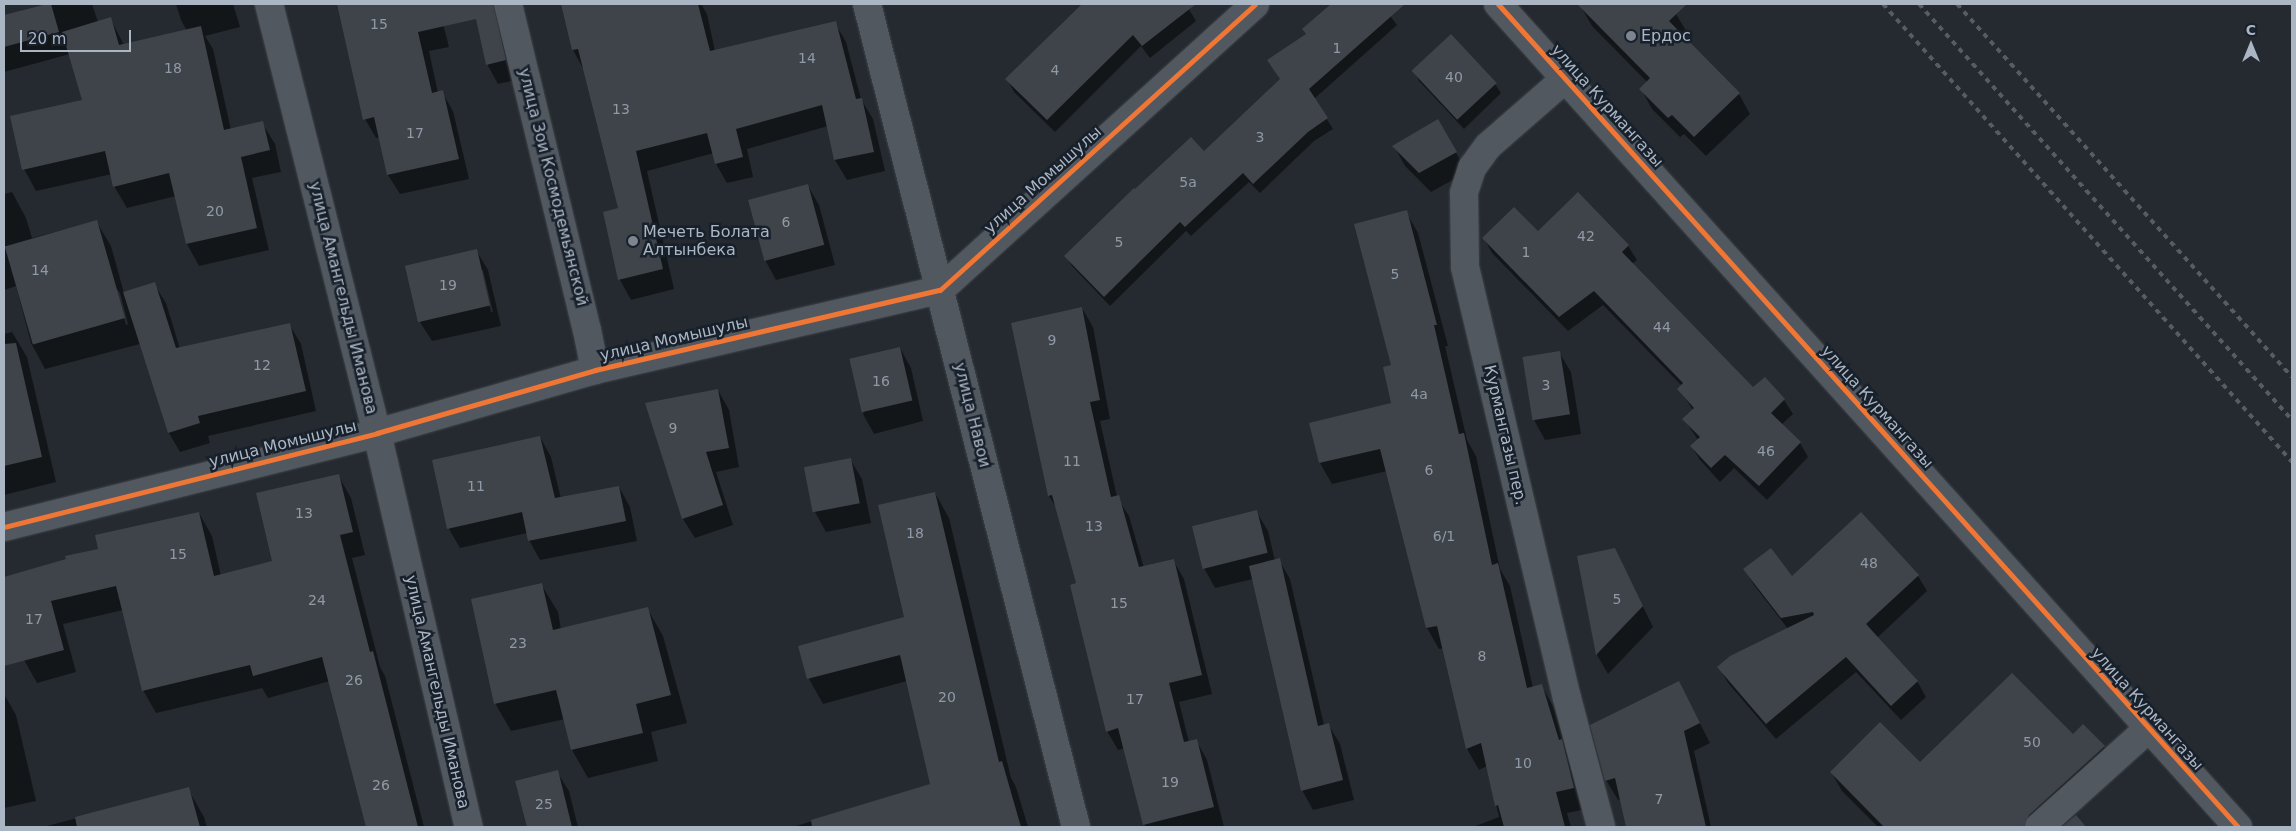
<!DOCTYPE html>
<html>
<head>
<meta charset="utf-8">
<style>
  body { margin:0 }
  #map { position:relative; width:2296px; height:831px; overflow:hidden; background:#242a30; font-family:"DejaVu Sans",sans-serif }
  div>[style] { position:absolute }
  [style*='--x'] { left:calc(var(--x)*1px); top:calc(var(--y)*1px); width:calc(var(--w)*1px); rotate:calc(var(--a)*1deg) }
  .shadow>* { inset:0; background:#0007 }
  .building>* { inset:0; background:#3f444a; transform-origin:0 0 }
  .roads { filter:drop-shadow(0 0 1px #404449) drop-shadow(0 0 1px #404449) }
  .minor>* { height:28px; margin:-14px; padding:0 14px; transform-origin:14px; border-radius:14px; background:#52585f }
  .rail>* { height:4px; margin-top:-2px; transform-origin:0; background:repeating-linear-gradient(90deg,#565c62 0 5px,transparent 0 10px) }
  .cycleway>* { height:5px; margin:-2.5px; padding:0 2.5px; transform-origin:2.5px; border-radius:2.5px; background:#f07635 }
  .dots>* { width:14px; height:14px; translate:-50% -50%; box-sizing:border-box; border:2px solid #17202b; border-radius:50% }
  span { translate:-50% -50%; white-space:nowrap; text-align:center; line-height:1.15; -webkit-text-stroke:5px #17202b; paint-order:stroke }
  .number-label { font-size:14px; color:#909aa6 }
  .number-label span { -webkit-text-stroke-width:0 }
  .poi-label { font-size:16px; color:#abb6c4 }
  .left { translate:0 -50%; text-align:left }
  .street-label { font-size:16px; color:#abb6c4 }
  .frame { position:absolute; inset:0; border:5px solid #abb6c4; pointer-events:none }
  .north { position:absolute; left:2226px; top:20px; width:50px; height:50px; -webkit-text-stroke:4px #17202b; paint-order:stroke; rotate:0deg; font-size:14px; font-weight:700; line-height:20px; text-align:center; color:#abb6c4 }
  .north::after { content:''; display:block; margin:auto; width:18px; height:22px; background:#abb6c4; clip-path:polygon(50% 0,100% 100%,50% 72%,0 100%) }
  .scale { position:absolute; left:20px; top:30px; width:111px; height:22px; box-sizing:border-box; border:2px solid #abb6c4; border-top:0; padding-left:6px; font-size:15px; line-height:18px; white-space:nowrap; color:#abb6c4; -webkit-text-stroke:4px #17202b; paint-order:stroke }
</style>
</head>
<body>
<div id="map">
  <div class="shadow">
    <div style="clip-path:polygon(51px 4px,92px 4px,98px 22px,110px 18px,124px 45px,187px 31px,181px 20px,176px 4px,233px 4px,240px 27px,205px 36px,213px 49px,231px 130px,262px 123px,275px 144px,281px 172px,252px 178px,269px 250px,199px 266px,187px 244px,176px 196px,127px 208px,114px 186px,112px 174px,36px 191px,24px 169px,84px 100px,70px 54px,4px 72px,4px 17px)"></div>
    <div style="clip-path:polygon(338px 4px,436px 4px,440px 12px,449px 47px,429px 51px,438px 93px,442px 92px,453px 111px,469px 179px,400px 194px,388px 175px,380px 137px,376px 138px,365px 119px)"></div>
    <div style="clip-path:polygon(474px 4px,498px 4px,516px 80px,498px 84px,487px 64px)"></div>
    <div style="clip-path:polygon(562px 4px,631px 4px,632px 10px,656px 4px,701px 4px,707px 14px,715px 51px,835px 23px,846px 42px,861px 99px,873px 119px,885px 171px,847px 180px,835px 160px,828px 126px,747px 149px,753px 177px,727px 183px,716px 164px,714px 153px,647px 171px,674px 289px,631px 300px,620px 280px,604px 213px,620px 209px,584px 70px,573px 50px)"></div>
    <div style="clip-path:polygon(1108px 4px,1189px 4px,1187px 6px,1196px 21px,1150px 58px,1141px 46px,1055px 132px,1014px 92px,1007px 79px)"></div>
    <div style="clip-path:polygon(1332px 4px,1381px 4px,1397px 25px,1314px 99px,1333px 129px,1314px 141px,1260px 193px,1249px 182px,1191px 236px,1186px 231px,1110px 306px,1072px 266px,1066px 256px,1135px 191px,1204px 152px,1281px 79px,1307px 35px,1303px 30px)"></div>
    <div style="clip-path:polygon(1584px 4px,1666px 4px,1676px 14px,1688px 34px,1684px 37px,1739px 94px,1750px 114px,1706px 156px,1684px 134px,1680px 137px,1652px 109px,1641px 89px,1648px 83px,1592px 26px,1581px 7px)"></div>
    <div style="clip-path:polygon(1414px 71px,1495px 84px,1501px 93px,1464px 129px,1419px 81px)"></div>
    <div style="clip-path:polygon(1438px 121px,1467px 172px,1431px 192px,1405px 166px,1394px 146px)"></div>
    <div style="clip-path:polygon(808px 186px,819px 205px,835px 265px,776px 280px,765px 260px)"></div>
    <div style="clip-path:polygon(evenodd,12px 192px,26px 218px,32px 238px,96px 221px,111px 246px,124px 293px,154px 284px,166px 303px,180px 349px,289px 324px,301px 344px,316px 411px,208px 436px,210px 443px,180px 452px,169px 433px,140px 344px,45px 369px,31px 343px,16px 286px,4px 290px,4px 194px,12px 192px,116px 288px,120px 293px,128px 324px,126px 325px,116px 288px)"></div>
    <div style="clip-path:polygon(1578px 194px,1628px 246px,1637px 260px,1632px 264px,1753px 389px,1764px 379px,1784px 400px,1793px 414px,1781px 425px,1800px 443px,1808px 457px,1767px 500px,1734px 468px,1720px 482px,1700px 460px,1691px 446px,1698px 440px,1684px 419px,1693px 410px,1679px 389px,1682px 386px,1603px 305px,1568px 331px,1492px 253px,1484px 238px,1538px 233px)"></div>
    <div style="clip-path:polygon(1406px 212px,1418px 233px,1448px 346px,1445px 346px,1467px 440px,1476px 456px,1500px 569px,1510px 586px,1533px 688px,1541px 685px,1553px 706px,1586px 809px,1567px 813px,1571px 827px,1473px 827px,1499px 817px,1487px 766px,1479px 770px,1467px 749px,1444px 648px,1439px 649px,1427px 628px,1387px 471px,1332px 484px,1320px 463px,1393px 404px,1392px 366px)"></div>
    <div style="clip-path:polygon(evenodd,476px 250px,488px 270px,501px 326px,432px 341px,420px 322px,476px 250px,481px 270px,483px 270px,493px 312px,491px 312px,481px 270px)"></div>
    <div style="clip-path:polygon(1082px 308px,1093px 327px,1110px 419px,1100px 421px,1117px 497px,1129px 516px,1144px 568px,1173px 560px,1184px 579px,1212px 694px,1179px 702px,1189px 742px,1196px 740px,1207px 760px,1224px 827px,1145px 827px,1125px 748px,1118px 750px,1107px 731px,1077px 584px,1057px 509px,1049px 496px)"></div>
    <div style="clip-path:polygon(12px 332px,27px 357px,56px 482px,4px 495px,4px 334px)"></div>
    <div style="clip-path:polygon(900px 348px,911px 368px,923px 421px,874px 434px,863px 414px)"></div>
    <div style="clip-path:polygon(1559px 352px,1571px 372px,1581px 434px,1545px 440px,1534px 420px,1523px 358px)"></div>
    <div style="clip-path:polygon(718px 390px,729px 410px,739px 467px,716px 472px,733px 525px,695px 538px,683px 519px,646px 404px)"></div>
    <div style="clip-path:polygon(540px 437px,551px 457px,561px 499px,619px 487px,630px 507px,637px 541px,540px 560px,529px 540px,527px 533px,460px 548px,449px 529px)"></div>
    <div style="clip-path:polygon(850px 459px,862px 479px,871px 523px,826px 532px,815px 512px)"></div>
    <div style="clip-path:polygon(338px 475px,351px 498px,365px 555px,352px 558px,380px 667px,385px 676px,424px 827px,367px 827px,330px 681px,268px 698px,262px 688px,156px 713px,143px 690px,123px 610px,63px 624px,76px 672px,37px 683px,24px 660px,4px 579px,100px 549px,199px 513px,212px 536px,221px 576px,273px 562px)"></div>
    <div style="clip-path:polygon(935px 493px,949px 518px,1011px 778px,1016px 787px,1028px 827px,793px 827px,931px 784px,907px 681px,823px 704px,809px 679px,800px 647px,906px 618px)"></div>
    <div style="clip-path:polygon(1256px 511px,1268px 531px,1275px 561px,1279px 560px,1290px 579px,1324px 725px,1328px 724px,1340px 744px,1354px 800px,1313px 810px,1302px 790px,1253px 579px,1215px 588px,1204px 568px)"></div>
    <div style="clip-path:polygon(1578px 557px,1625px 570px,1653px 627px,1608px 674px,1597px 655px)"></div>
    <div style="clip-path:polygon(1745px 570px,1792px 577px,1918px 576px,1927px 591px,1877px 638px,1917px 681px,1926px 697px,1901px 720px,1856px 672px,1776px 739px,1728px 683px,1719px 667px,1788px 629px,1754px 585px)"></div>
    <div style="clip-path:polygon(541px 584px,558px 612px,561px 630px,647px 608px,663px 636px,687px 723px,651px 732px,658px 761px,588px 778px,572px 750px,565px 719px,511px 731px,495px 703px)"></div>
    <div style="clip-path:polygon(1679px 683px,1710px 743px,1694px 751px,1711px 827px,1627px 827px,1621px 799px,1618px 800px,1606px 780px)"></div>
    <div style="clip-path:polygon(4px 694px,16px 715px,36px 801px,4px 808px)"></div>
    <div style="clip-path:polygon(2083px 726px,2104px 747px,2115px 765px,2046px 827px,1878px 827px,1842px 791px,1831px 772px,1920px 764px,2072px 736px)"></div>
    <div style="clip-path:polygon(557px 772px,569px 791px,578px 827px,528px 827px,517px 782px)"></div>
    <div style="clip-path:polygon(188px 789px,204px 817px,207px 827px,43px 827px)"></div>
  </div>
  <div class="building">
    <div style="clip-path:polygon(47px 4px,51px 4px,59px 32px,4px 47px,4px 15px)"></div>
    <div style="clip-path:polygon(337px 4px,493px 4px,506px 60px,486px 65px,476px 19px,418px 32px,432px 93px,443px 90px,459px 159px,387px 175px,374px 117px,363px 120px)"></div>
    <div style="clip-path:polygon(561px 4px,698px 4px,710px 51px,836px 21px,856px 99px,862px 98px,874px 152px,834px 160px,822px 105px,736px 129px,743px 157px,715px 164px,707px 133px,636px 151px,663px 269px,618px 280px,603px 212px,618px 208px,578px 49px,572px 50px)"></div>
    <div style="clip-path:polygon(1082px 4px,1196px 4px,1142px 46px,1133px 35px,1047px 120px,1005px 79px)"></div>
    <div style="clip-path:polygon(1331px 4px,1405px 4px,1309px 89px,1328px 118px,1308px 132px,1253px 184px,1243px 173px,1185px 227px,1180px 222px,1104px 297px,1064px 256px,1134px 188px,1135px 189px,1191px 137px,1204px 151px,1280px 79px,1267px 60px,1306px 34px,1302px 29px)"></div>
    <div style="clip-path:polygon(1577px 4px,1687px 4px,1669px 21px,1740px 93px,1694px 137px,1672px 115px,1668px 118px,1639px 89px,1650px 78px)"></div>
    <div style="clip-path:polygon(111px 17px,119px 45px,201px 26px,224px 130px,263px 121px,270px 150px,241px 157px,257px 228px,186px 244px,169px 173px,113px 187px,105px 151px,22px 170px,10px 116px,82px 100px,62px 32px)"></div>
    <div style="left:1451px;top:34px;width:67px;height:54px;rotate:47deg"></div>
    <div style="clip-path:polygon(1438px 119px,1457px 152px,1419px 173px,1392px 146px)"></div>
    <div style="left:808px;top:184px;width:63px;height:62px;rotate:75deg"></div>
    <div style="clip-path:polygon(1578px 192px,1629px 245px,1622px 252px,1753px 387px,1765px 377px,1785px 399px,1771px 413px,1801px 442px,1759px 486px,1725px 455px,1711px 468px,1690px 446px,1700px 437px,1682px 419px,1694px 408px,1677px 389px,1683px 383px,1594px 291px,1559px 317px,1482px 238px,1514px 207px,1538px 231px)"></div>
    <div style="clip-path:polygon(1407px 210px,1437px 325px,1434px 325px,1459px 434px,1464px 433px,1492px 565px,1498px 563px,1527px 688px,1542px 684px,1559px 740px,1562px 739px,1574px 788px,1556px 792px,1565px 827px,1504px 827px,1498px 805px,1495px 806px,1481px 743px,1466px 749px,1437px 626px,1426px 628px,1380px 449px,1319px 463px,1309px 423px,1391px 403px,1383px 367px,1391px 365px,1354px 224px)"></div>
    <div style="left:97px;top:220px;width:102px;height:96px;rotate:74deg"></div>
    <div style="left:477px;top:249px;width:58px;height:74px;rotate:77deg"></div>
    <div style="clip-path:polygon(155px 282px,176px 348px,290px 323px,306px 391px,198px 416px,200px 423px,168px 433px,123px 292px)"></div>
    <div style="clip-path:polygon(1082px 307px,1100px 400px,1090px 402px,1111px 497px,1119px 495px,1139px 567px,1174px 559px,1202px 675px,1169px 683px,1184px 742px,1197px 739px,1214px 807px,1143px 825px,1118px 728px,1106px 732px,1070px 585px,1076px 583px,1052px 495px,1048px 496px,1011px 323px)"></div>
    <div style="clip-path:polygon(16px 343px,42px 457px,4px 466px,4px 344px)"></div>
    <div style="left:900px;top:347px;width:55px;height:52px;rotate:77deg"></div>
    <div style="left:1560px;top:351px;width:64px;height:38px;rotate:81deg"></div>
    <div style="clip-path:polygon(718px 389px,729px 448px,706px 452px,723px 505px,682px 519px,645px 403px)"></div>
    <div style="clip-path:polygon(540px 436px,555px 498px,619px 486px,626px 521px,528px 541px,522px 512px,447px 529px,432px 460px)"></div>
    <div style="left:851px;top:458px;width:46px;height:48px;rotate:79deg"></div>
    <div style="clip-path:polygon(339px 474px,353px 532px,340px 535px,370px 652px,373px 651px,418px 827px,366px 827px,322px 657px,253px 676px,250px 665px,142px 691px,116px 586px,51px 601px,64px 650px,4px 666px,4px 577px,66px 559px,65px 556px,98px 549px,95px 535px,199px 512px,214px 576px,272px 561px,256px 493px)"></div>
    <div style="clip-path:polygon(935px 492px,999px 762px,1002px 761px,1021px 827px,812px 827px,811px 820px,930px 784px,900px 655px,807px 679px,798px 646px,904px 617px,878px 505px)"></div>
    <div style="left:1257px;top:510px;width:44px;height:67px;rotate:76deg"></div>
    <div style="clip-path:polygon(1861px 512px,1919px 575px,1866px 624px,1918px 681px,1891px 706px,1846px 657px,1766px 724px,1717px 667px,1730px 656px,1814px 615px,1813px 612px,1781px 618px,1743px 569px,1771px 548px,1792px 576px)"></div>
    <div style="clip-path:polygon(1615px 548px,1643px 606px,1596px 655px,1577px 556px)"></div>
    <div style="clip-path:polygon(1280px 558px,1318px 726px,1329px 723px,1343px 780px,1301px 791px,1249px 566px)"></div>
    <div style="clip-path:polygon(542px 583px,553px 630px,648px 607px,671px 695px,636px 704px,643px 733px,571px 750px,556px 690px,494px 704px,471px 599px)"></div>
    <div style="clip-path:polygon(2012px 673px,2073px 734px,2083px 724px,2105px 746px,2029px 815px,2024px 827px,1884px 827px,1830px 772px,1880px 722px,1920px 762px)"></div>
    <div style="clip-path:polygon(1679px 681px,1700px 723px,1684px 731px,1706px 827px,1626px 827px,1615px 778px,1605px 781px,1590px 725px)"></div>
    <div style="clip-path:polygon(558px 770px,572px 827px,527px 827px,515px 781px)"></div>
    <div style="clip-path:polygon(189px 787px,200px 827px,77px 827px,75px 817px)"></div>
    <div style="clip-path:polygon(2076px 815px,2086px 827px,2062px 827px)"></div>
  </div>
  <div class="roads">
    <div class="minor">
      <div style="--x:269;--y:4;--w:442;--a:75.9"></div>
      <div style="--x:377;--y:433;--w:405;--a:76.9"></div>
      <div style="--x:508;--y:4;--w:335;--a:76.4"></div>
      <div style="--x:587;--y:330;--w:41;--a:78.7"></div>
      <div style="--x:867;--y:4;--w:849;--a:75.75"></div>
      <div style="--x:1498;--y:4;--w:1107;--a:48.04"></div>
      <div style="--x:1566;--y:78;--w:103;--a:138.9"></div>
      <div style="--x:1488;--y:146;--w:27;--a:126"></div>
      <div style="--x:1472;--y:168;--w:26;--a:108"></div>
      <div style="--x:1464;--y:193;--w:74;--a:89.2"></div>
      <div style="--x:1465;--y:267;--w:443;--a:76.7"></div>
      <div style="--x:1567;--y:698;--w:133;--a:75.2"></div>
      <div style="--x:4;--y:527;--w:385;--a:-14.1"></div>
      <div style="--x:377;--y:433;--w:227;--a:-16.1"></div>
      <div style="--x:595;--y:370;--w:354;--a:-13.1"></div>
      <div style="--x:940;--y:290;--w:425;--a:-42.2"></div>
      <div style="--x:2039;--y:827;--w:147;--a:-42"></div>
    </div>
  </div>
  <div class="rail">
    <div style="--x:1883;--y:4;--w:614;--a:48.23"></div>
    <div style="--x:1919;--y:4;--w:559;--a:48.12"></div>
    <div style="--x:1957;--y:4;--w:501;--a:48.07"></div>
  </div>
  <div class="cycleway">
    <div style="--x:1498;--y:4;--w:1107;--a:48.04"></div>
    <div style="--x:4;--y:527;--w:385;--a:-14.1"></div>
    <div style="--x:377;--y:433;--w:227;--a:-16.1"></div>
    <div style="--x:595;--y:370;--w:354;--a:-13.1"></div>
    <div style="--x:940;--y:290;--w:425;--a:-42.2"></div>
  </div>
  <div class="dots">
    <div style="left:1631px;top:36px;background:#7c8590"></div>
    <div style="left:633px;top:241px;background:#7c8590"></div>
  </div>
  <div class="number-label">
    <span style="left:379px;top:24px">15</span>
    <span style="left:1337px;top:48px">1</span>
    <span style="left:807px;top:58px">14</span>
    <span style="left:173px;top:68px">18</span>
    <span style="left:1055px;top:70px">4</span>
    <span style="left:1454px;top:77px">40</span>
    <span style="left:621px;top:109px">13</span>
    <span style="left:415px;top:133px">17</span>
    <span style="left:1260px;top:137px">3</span>
    <span style="left:1188px;top:182px">5а</span>
    <span style="left:215px;top:211px">20</span>
    <span style="left:786px;top:222px">6</span>
    <span style="left:1586px;top:236px">42</span>
    <span style="left:1119px;top:242px">5</span>
    <span style="left:1526px;top:252px">1</span>
    <span style="left:40px;top:270px">14</span>
    <span style="left:1395px;top:274px">5</span>
    <span style="left:448px;top:285px">19</span>
    <span style="left:1662px;top:327px">44</span>
    <span style="left:1052px;top:340px">9</span>
    <span style="left:262px;top:365px">12</span>
    <span style="left:881px;top:381px">16</span>
    <span style="left:1546px;top:385px">3</span>
    <span style="left:1419px;top:394px">4а</span>
    <span style="left:673px;top:428px">9</span>
    <span style="left:1766px;top:451px">46</span>
    <span style="left:1072px;top:461px">11</span>
    <span style="left:1429px;top:470px">6</span>
    <span style="left:476px;top:486px">11</span>
    <span style="left:304px;top:513px">13</span>
    <span style="left:1094px;top:526px">13</span>
    <span style="left:915px;top:533px">18</span>
    <span style="left:1444px;top:536px">6/1</span>
    <span style="left:178px;top:554px">15</span>
    <span style="left:1869px;top:563px">48</span>
    <span style="left:1617px;top:599px">5</span>
    <span style="left:317px;top:600px">24</span>
    <span style="left:1119px;top:603px">15</span>
    <span style="left:34px;top:619px">17</span>
    <span style="left:518px;top:643px">23</span>
    <span style="left:1482px;top:656px">8</span>
    <span style="left:354px;top:680px">26</span>
    <span style="left:947px;top:697px">20</span>
    <span style="left:1135px;top:699px">17</span>
    <span style="left:2032px;top:742px">50</span>
    <span style="left:1523px;top:763px">10</span>
    <span style="left:1170px;top:782px">19</span>
    <span style="left:381px;top:785px">26</span>
    <span style="left:1659px;top:799px">7</span>
    <span style="left:544px;top:804px">25</span>
  </div>
  <div class="poi-label">
    <span class="left" style="left:1641px;top:36px">Ердос</span>
    <span class="left" style="left:643px;top:241px">Мечеть Болата<br>Алтынбека</span>
  </div>
  <div class="street-label">
    <span style="left:1607px;top:106px;rotate:48deg">улица Курмангазы</span>
    <span style="left:1043px;top:180px;rotate:-42deg">улица Момышулы</span>
    <span style="left:553px;top:187px;rotate:76deg">улица Зои Космодемьянской</span>
    <span style="left:343px;top:298px;rotate:76deg">улица Амангельды Иманова</span>
    <span style="left:674px;top:339px;rotate:-13deg">улица Момышулы</span>
    <span style="left:1877px;top:407px;rotate:48deg">улица Курмангазы</span>
    <span style="left:972px;top:415px;rotate:76deg">улица Навои</span>
    <span style="left:1505px;top:435px;rotate:77deg">Курмангазы пер.</span>
    <span style="left:283px;top:444px;rotate:-14deg">улица Момышулы</span>
    <span style="left:437px;top:692px;rotate:77deg">улица Амангельды Иманова</span>
    <span style="left:2147px;top:709px;rotate:48deg">улица Курмангазы</span>
  </div>
  <div class="frame"></div>
  <div class="north">С</div>
  <div class="scale">20 m</div>
</div>
</body>
</html>
